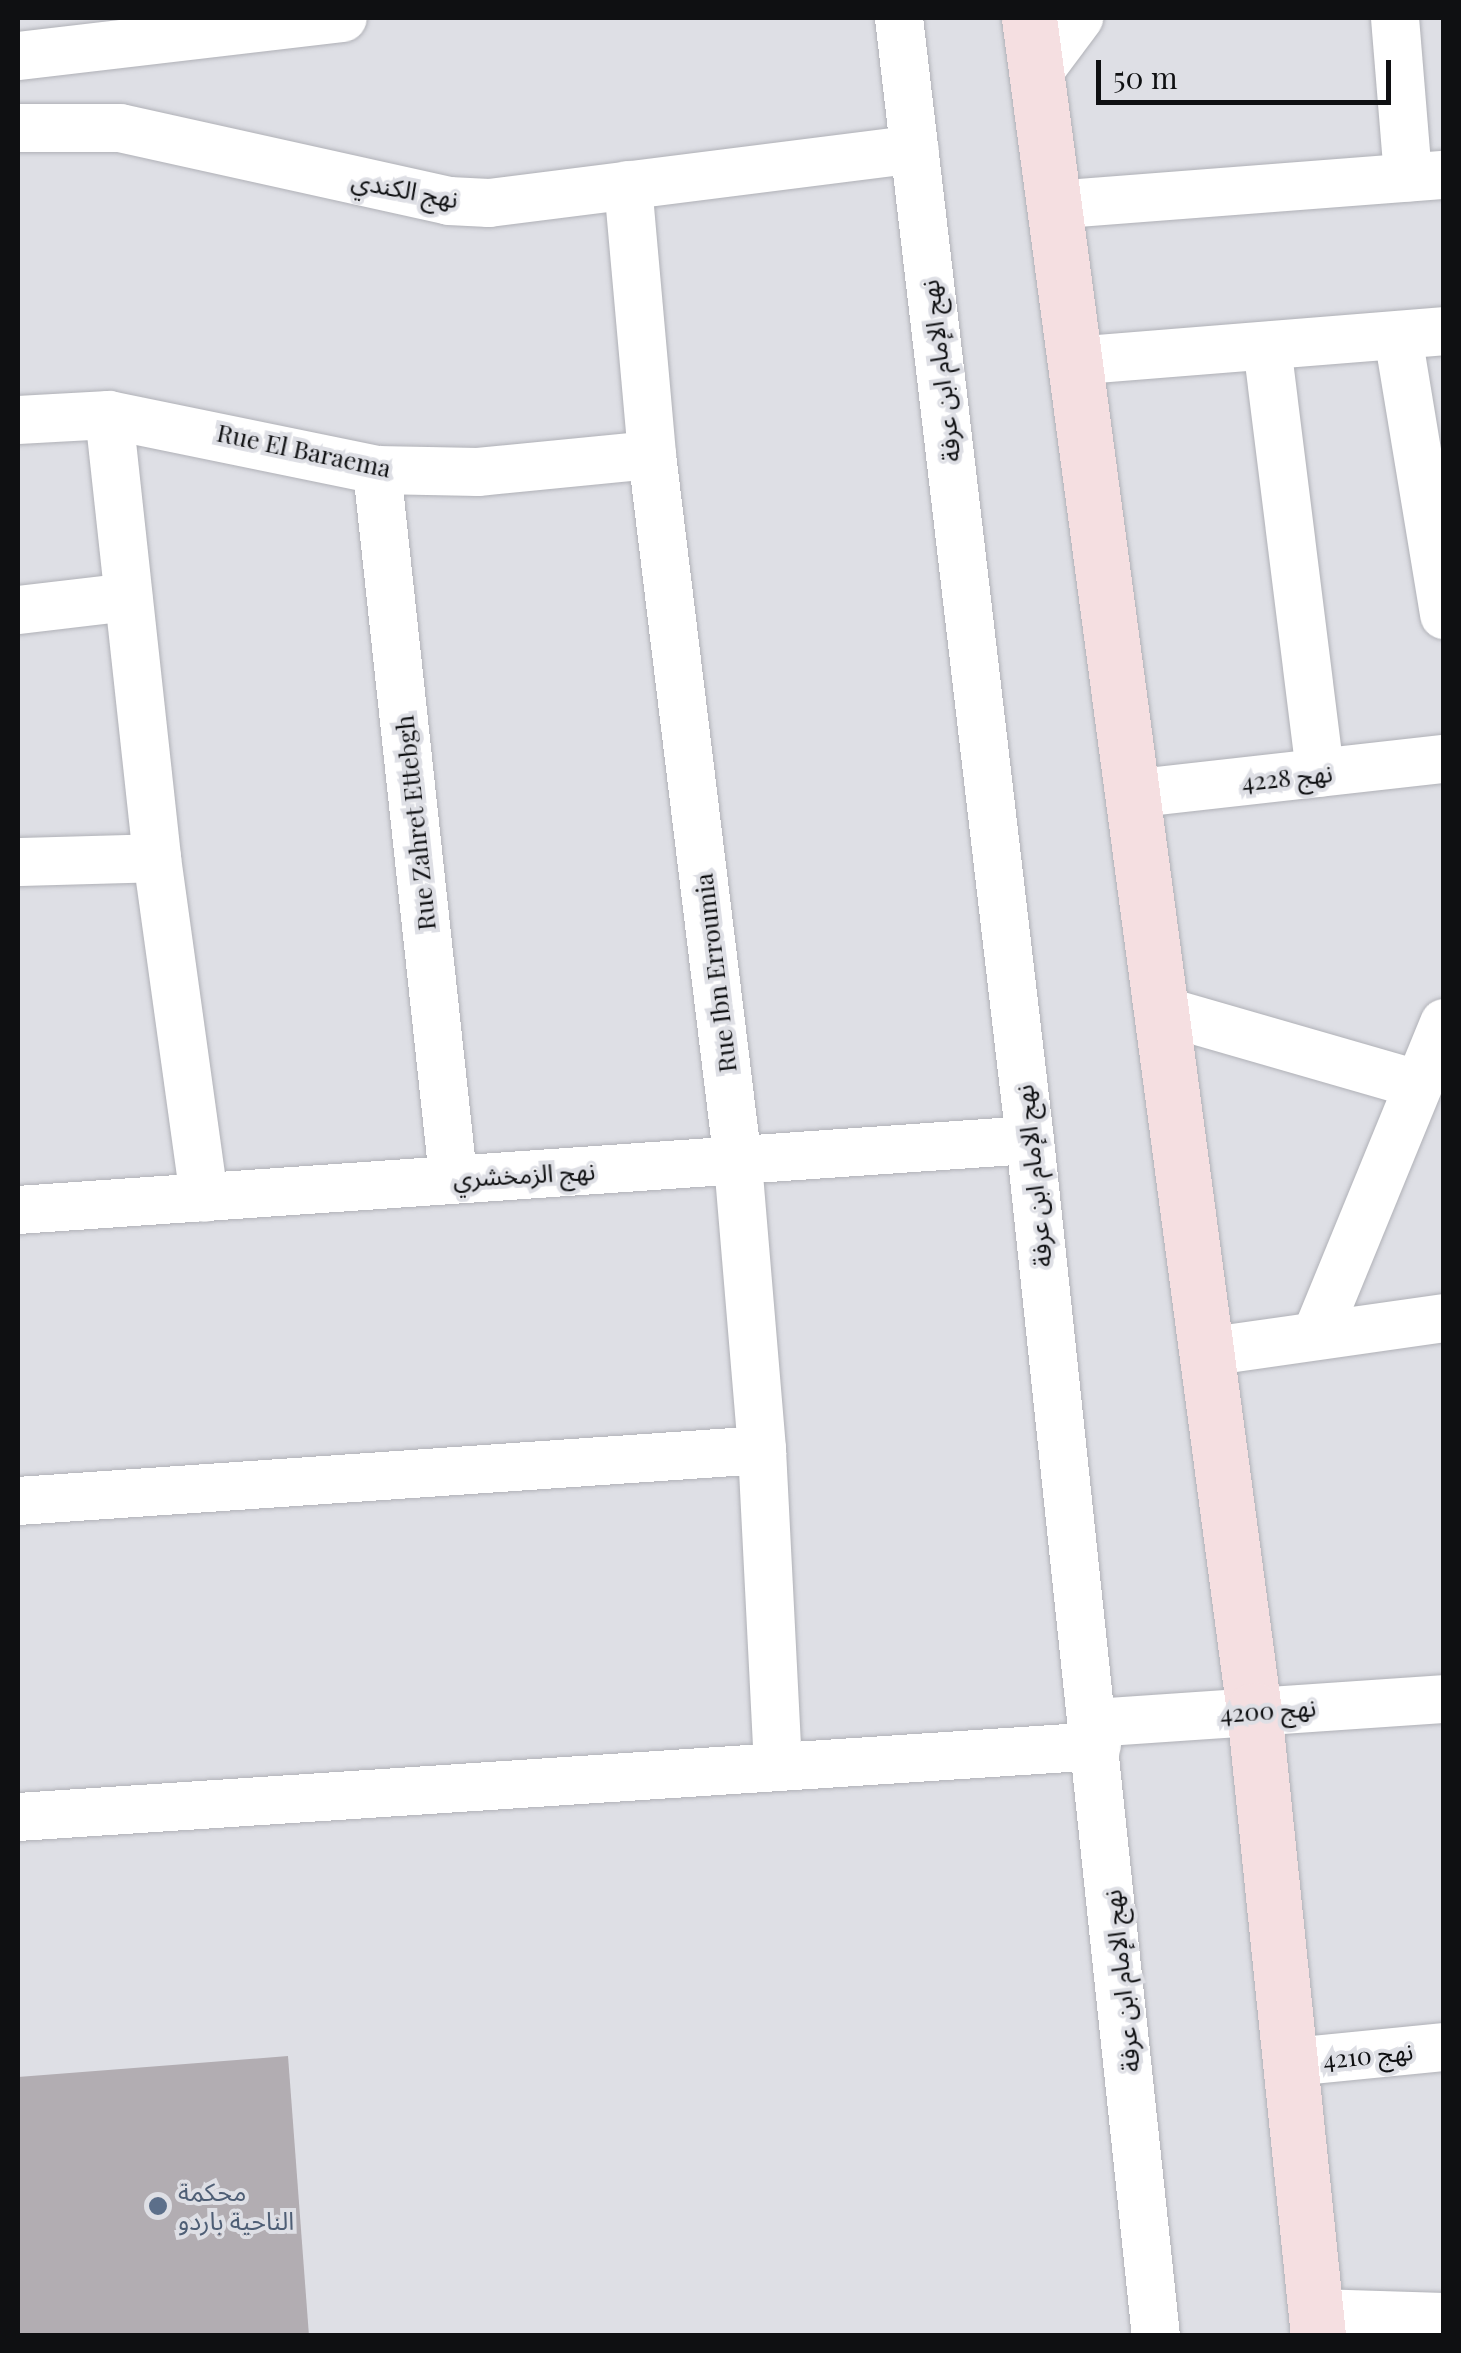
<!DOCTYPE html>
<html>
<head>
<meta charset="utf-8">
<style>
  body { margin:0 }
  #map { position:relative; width:1461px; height:2353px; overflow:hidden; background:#dedfe5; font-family:"Playfair Display","Noto Sans Arabic",serif }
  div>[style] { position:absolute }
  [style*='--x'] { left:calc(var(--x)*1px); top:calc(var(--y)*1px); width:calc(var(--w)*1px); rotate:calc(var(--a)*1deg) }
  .building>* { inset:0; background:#b2adb2 }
  .roads { filter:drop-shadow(0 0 2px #b0b1b7) drop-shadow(0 0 2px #b0b1b7) }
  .street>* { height:48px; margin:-24px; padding:0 24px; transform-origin:24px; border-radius:24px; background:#fff }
  .secondary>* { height:55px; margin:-27.5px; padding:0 27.5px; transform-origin:27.5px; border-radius:27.5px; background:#f5dfe1 }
  .dots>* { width:28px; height:28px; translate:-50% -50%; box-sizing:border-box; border:5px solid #dedfe5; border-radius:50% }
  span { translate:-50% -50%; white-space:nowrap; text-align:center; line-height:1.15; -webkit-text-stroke:8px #dedfe5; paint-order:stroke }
  .street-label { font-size:25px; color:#0f1012 }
  .service-label { font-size:25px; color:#4e5e75 }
  .left { translate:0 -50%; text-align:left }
  .frame { position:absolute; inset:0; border:20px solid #0f1012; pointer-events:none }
  .scale { position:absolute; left:1096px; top:60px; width:295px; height:45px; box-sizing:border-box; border:5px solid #0f1012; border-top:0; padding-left:12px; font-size:30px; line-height:35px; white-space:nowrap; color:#0f1012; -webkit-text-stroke:8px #dedfe5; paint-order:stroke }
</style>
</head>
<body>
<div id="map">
  <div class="building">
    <div style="clip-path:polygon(288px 2056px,309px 2336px,18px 2336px,18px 2077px)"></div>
  </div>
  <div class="roads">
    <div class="street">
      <div style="--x:899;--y:18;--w:1130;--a:83.34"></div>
      <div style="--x:1030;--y:1140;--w:1203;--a:83.99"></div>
      <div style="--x:1395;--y:18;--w:160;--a:85.3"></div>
      <div style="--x:18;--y:56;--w:327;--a:-6.7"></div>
      <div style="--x:1035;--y:77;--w:74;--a:-53.3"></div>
      <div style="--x:18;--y:128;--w:102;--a:0"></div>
      <div style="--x:120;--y:128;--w:337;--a:12.5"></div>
      <div style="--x:449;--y:201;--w:40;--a:2.9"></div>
      <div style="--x:489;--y:203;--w:429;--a:-7.2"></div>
      <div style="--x:628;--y:185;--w:271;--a:84.9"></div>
      <div style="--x:652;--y:455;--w:713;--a:83.07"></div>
      <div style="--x:738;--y:1163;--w:288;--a:85.2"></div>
      <div style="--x:762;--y:1450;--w:313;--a:87.1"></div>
      <div style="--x:1052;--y:205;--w:393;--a:-4.4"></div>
      <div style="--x:1398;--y:336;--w:283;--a:80.6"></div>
      <div style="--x:1267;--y:346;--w:430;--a:82.9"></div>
      <div style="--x:1073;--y:361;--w:372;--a:-4.6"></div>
      <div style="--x:109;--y:415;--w:446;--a:83.8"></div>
      <div style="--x:157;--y:858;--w:343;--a:82.1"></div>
      <div style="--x:18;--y:420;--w:91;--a:-3.1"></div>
      <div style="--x:109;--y:415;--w:274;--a:11.6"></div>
      <div style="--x:377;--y:470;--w:101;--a:1.1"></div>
      <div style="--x:478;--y:472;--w:175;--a:-5.6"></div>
      <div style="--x:377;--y:470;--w:711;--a:83.86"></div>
      <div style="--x:18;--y:610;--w:111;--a:-6.7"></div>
      <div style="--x:1131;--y:794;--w:315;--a:-6.4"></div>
      <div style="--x:18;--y:862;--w:139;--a:-1.6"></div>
      <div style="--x:1160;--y:1010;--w:266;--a:16.1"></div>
      <div style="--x:18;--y:1210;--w:1014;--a:-3.96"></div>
      <div style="--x:1317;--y:1333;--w:335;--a:-67.7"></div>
      <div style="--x:1206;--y:1352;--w:240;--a:-8.1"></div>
      <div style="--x:18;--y:1501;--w:746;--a:-3.92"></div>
      <div style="--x:1093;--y:1723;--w:352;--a:-3.9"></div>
      <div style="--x:18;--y:1817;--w:1081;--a:-3.76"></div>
      <div style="--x:1292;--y:2062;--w:153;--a:-5.6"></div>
      <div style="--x:1316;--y:2313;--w:128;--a:1.8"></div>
    </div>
    <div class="secondary">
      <div style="--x:1029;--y:18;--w:1707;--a:82.43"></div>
      <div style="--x:1254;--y:1710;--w:629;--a:84.16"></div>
    </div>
  </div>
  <div class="dots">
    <div style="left:158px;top:2206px;background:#5c6f8a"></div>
  </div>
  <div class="street-label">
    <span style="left:405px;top:189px;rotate:11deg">نهج الكندي</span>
    <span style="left:940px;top:371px;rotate:-97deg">نهج الإمام ابن عرفة</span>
    <span style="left:304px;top:450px;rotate:12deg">Rue El Baraema</span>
    <span style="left:1287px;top:777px;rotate:-6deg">نهج 4228</span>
    <span style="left:415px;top:823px;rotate:-96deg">Rue Zahret Ettebgh</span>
    <span style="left:715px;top:973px;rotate:-97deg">Rue Ibn Erroumia</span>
    <span style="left:524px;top:1174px;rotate:-3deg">نهج الزمخشري</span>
    <span style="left:1033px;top:1176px;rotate:-96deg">نهج الإمام ابن عرفة</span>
    <span style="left:1268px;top:1710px;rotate:-4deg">نهج 4200</span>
    <span style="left:1121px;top:1981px;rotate:-96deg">نهج الإمام ابن عرفة</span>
    <span style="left:1368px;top:2055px;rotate:-6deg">نهج 4210</span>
  </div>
  <div class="service-label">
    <span class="left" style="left:178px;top:2206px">محكمة<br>الناحية باردو</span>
  </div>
  <div class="frame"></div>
  <div class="scale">50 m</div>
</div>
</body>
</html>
